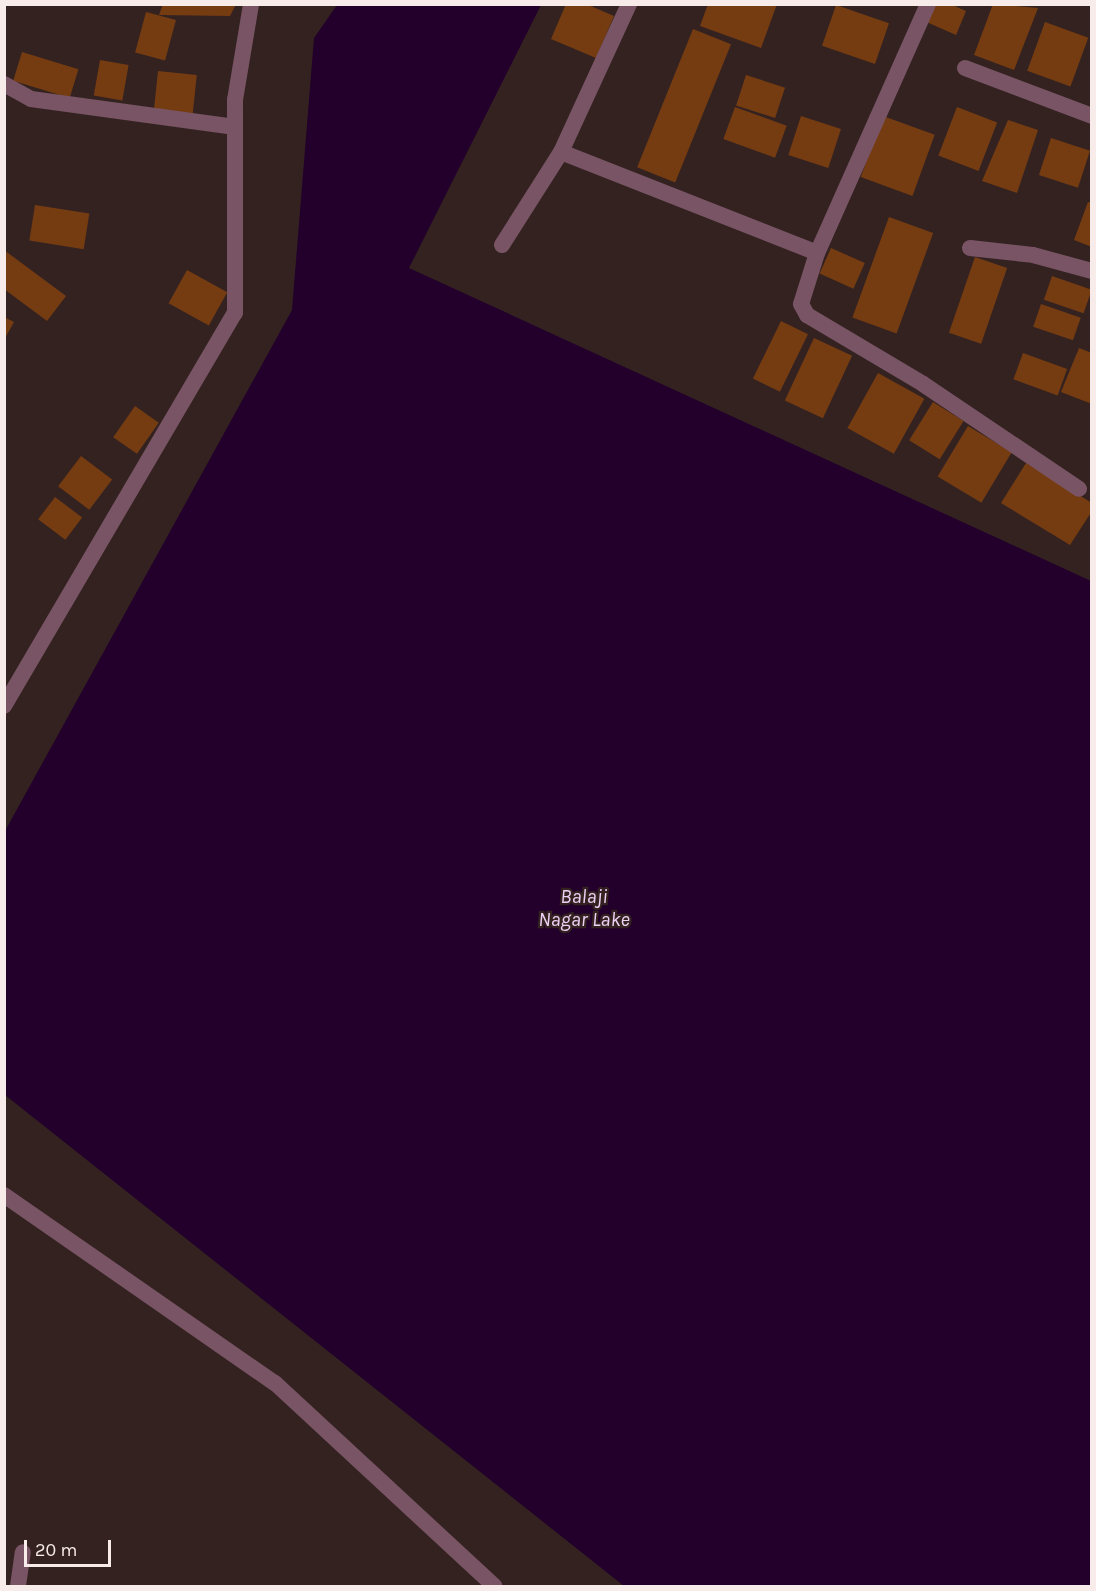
<!DOCTYPE html>
<html>
<head>
<meta charset="utf-8">
<style>
  body { margin:0 }
  #map { position:relative; width:1096px; height:1591px; overflow:hidden; background:#342221; font-family:Karla,sans-serif }
  div>[style] { position:absolute }
  [style*='--x'] { left:calc(var(--x)*1px); top:calc(var(--y)*1px); width:calc(var(--w)*1px); rotate:calc(var(--a)*1deg) }
  .water>* { inset:0; background:#22002b }
  .building>* { inset:0; background:#753c11; transform-origin:0 0 }
  .minor>* { height:16px; margin:-8px; padding:0 8px; transform-origin:8px; border-radius:8px; background:#785464 }
  span { translate:-50% -50%; white-space:nowrap; text-align:center; line-height:1.15; -webkit-text-stroke:4.5px #342221; paint-order:stroke }
  .water-label { font-size:20px; color:#eed0f5; font-style:italic }
  .frame { position:absolute; inset:0; border:6px solid #f8eceb; pointer-events:none }
  .scale { position:absolute; left:24px; top:1540px; width:87px; height:27px; box-sizing:border-box; border:3px solid #f8eceb; border-top:0; padding-left:8px; font-size:18px; line-height:21px; white-space:nowrap; color:#f8eceb; -webkit-text-stroke:4px #342221; paint-order:stroke }
</style>
</head>
<body>
<div id="map">
  <div class="water">
    <div style="clip-path:polygon(337px 5px,541px 5px,409px 268px,1091px 581px,1091px 1586px,624px 1586px,5px 1095px,5px 831px,292px 310px,314px 38px)"></div>
  </div>
  <div class="building">
    <div style="clip-path:polygon(163px 4px,236px 4px,230px 16px,159px 15px)"></div>
    <div style="clip-path:polygon(566px 4px,586px 4px,614px 16px,596px 58px,551px 39px)"></div>
    <div style="clip-path:polygon(708px 4px,777px 4px,761px 48px,700px 26px)"></div>
    <div style="clip-path:polygon(929px 4px,950px 4px,966px 11px,956px 35px,922px 20px)"></div>
    <div style="clip-path:polygon(993px 4px,1038px 8px,1014px 70px,974px 55px)"></div>
    <div style="left:836px;top:5px;width:56px;height:43px;rotate:19deg"></div>
    <div style="left:146px;top:12px;width:31px;height:42px;rotate:15deg"></div>
    <div style="left:1045px;top:22px;width:46px;height:52px;rotate:20deg"></div>
    <div style="left:693px;top:29px;width:41px;height:149px;rotate:22deg"></div>
    <div style="left:22px;top:52px;width:59px;height:30px;rotate:17deg"></div>
    <div style="left:100px;top:60px;width:29px;height:36px;rotate:10deg"></div>
    <div style="left:158px;top:71px;width:39px;height:40px;rotate:6deg"></div>
    <div style="left:746px;top:75px;width:41px;height:32px;rotate:18deg"></div>
    <div style="left:735px;top:107px;width:55px;height:34px;rotate:20deg"></div>
    <div style="left:957px;top:107px;width:43px;height:52px;rotate:21deg"></div>
    <div style="left:801px;top:116px;width:42px;height:41px;rotate:18deg"></div>
    <div style="left:883px;top:116px;width:55px;height:65px;rotate:20deg"></div>
    <div style="clip-path:polygon(1008px 120px,1038px 130px,1017px 193px,982px 181px)"></div>
    <div style="left:1051px;top:138px;width:41px;height:39px;rotate:18deg"></div>
    <div style="clip-path:polygon(1088px 202px,1092px 203px,1092px 247px,1074px 240px)"></div>
    <div style="left:35px;top:205px;width:55px;height:36px;rotate:9deg"></div>
    <div style="left:889px;top:217px;width:47px;height:107px;rotate:20deg"></div>
    <div style="left:831px;top:248px;width:37px;height:28px;rotate:24deg"></div>
    <div style="clip-path:polygon(4px 250px,66px 296px,47px 321px,4px 289px)"></div>
    <div style="left:975px;top:257px;width:34px;height:80px;rotate:19deg"></div>
    <div style="left:187px;top:270px;width:46px;height:38px;rotate:29deg"></div>
    <div style="left:1052px;top:276px;width:42px;height:25px;rotate:19deg"></div>
    <div style="left:1041px;top:304px;width:42px;height:24px;rotate:19deg"></div>
    <div style="clip-path:polygon(4px 317px,14px 322px,4px 340px)"></div>
    <div style="left:781px;top:321px;width:30px;height:64px;rotate:26deg"></div>
    <div style="left:814px;top:338px;width:42px;height:69px;rotate:25deg"></div>
    <div style="clip-path:polygon(1079px 348px,1092px 353px,1092px 404px,1061px 392px)"></div>
    <div style="left:1023px;top:353px;width:47px;height:28px;rotate:20deg"></div>
    <div style="left:878px;top:373px;width:53px;height:63px;rotate:29deg"></div>
    <div style="left:933px;top:402px;width:36px;height:45px;rotate:32deg"></div>
    <div style="left:135px;top:406px;width:29px;height:38px;rotate:35deg"></div>
    <div style="left:968px;top:426px;width:51px;height:59px;rotate:31deg"></div>
    <div style="left:81px;top:456px;width:39px;height:38px;rotate:37deg"></div>
    <div style="clip-path:polygon(1026px 463px,1092px 503px,1092px 511px,1070px 545px,1001px 503px)"></div>
    <div style="left:55px;top:497px;width:34px;height:28px;rotate:37deg"></div>
  </div>
  <div class="minor">
    <div style="--x:928;--y:4;--w:273;--a:114"></div>
    <div style="--x:817;--y:253;--w:53;--a:107.4"></div>
    <div style="--x:801;--y:304;--w:13;--a:61"></div>
    <div style="--x:807;--y:315;--w:135;--a:30.7"></div>
    <div style="--x:923;--y:384;--w:188;--a:33.9"></div>
    <div style="--x:965;--y:68;--w:136;--a:20.7"></div>
    <div style="--x:4;--y:84;--w:31;--a:29"></div>
    <div style="--x:31;--y:99;--w:206;--a:7.8"></div>
    <div style="--x:561;--y:152;--w:275;--a:21.5"></div>
    <div style="--x:502;--y:245;--w:110;--a:-57.6"></div>
    <div style="--x:561;--y:152;--w:163;--a:-65.3"></div>
    <div style="--x:970;--y:248;--w:63;--a:6.3"></div>
    <div style="--x:1033;--y:255;--w:61;--a:15.2"></div>
    <div style="--x:4;--y:706;--w:456;--a:-59.6"></div>
    <div style="--x:235;--y:313;--w:213;--a:-90"></div>
    <div style="--x:235;--y:100;--w:97;--a:-80.5"></div>
    <div style="--x:4;--y:1195;--w:330;--a:34.8"></div>
    <div style="--x:275;--y:1383;--w:299;--a:42.8"></div>
    <div style="--x:18;--y:1586;--w:34;--a:-82"></div>
  </div>
  <div class="water-label">
    <span style="left:584px;top:908px">Balaji<br>Nagar Lake</span>
  </div>
  <div class="frame"></div>
  <div class="scale">20 m</div>
</div>
</body>
</html>
